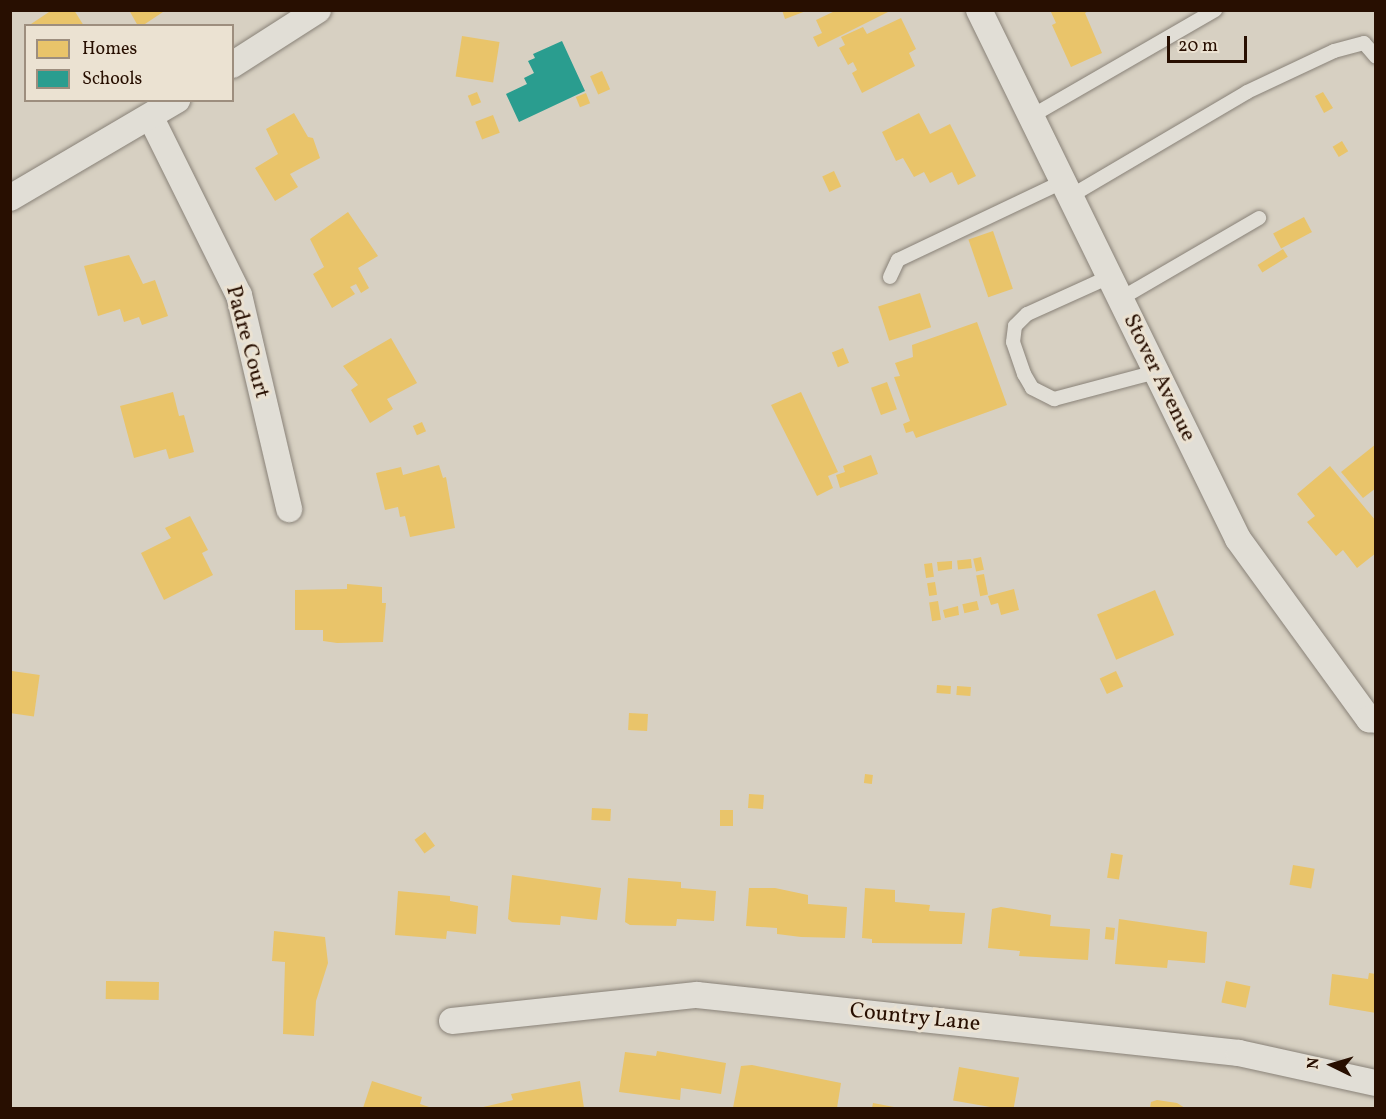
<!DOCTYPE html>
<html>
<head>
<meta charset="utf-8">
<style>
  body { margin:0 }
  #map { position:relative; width:1386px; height:1119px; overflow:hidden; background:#d7d0c2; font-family:Vollkorn,serif }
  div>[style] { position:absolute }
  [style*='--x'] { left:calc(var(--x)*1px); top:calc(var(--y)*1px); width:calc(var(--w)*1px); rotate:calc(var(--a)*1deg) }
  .homes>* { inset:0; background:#e9c46a; transform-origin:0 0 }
  .schools>* { inset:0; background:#2a9d8f }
  .roads { filter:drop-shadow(0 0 2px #898278) drop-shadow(0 0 2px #898278) }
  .lane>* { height:14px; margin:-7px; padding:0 7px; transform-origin:7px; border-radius:7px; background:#e1ded6 }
  .street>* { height:26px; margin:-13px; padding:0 13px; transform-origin:13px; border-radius:13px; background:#e1ded6 }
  span { translate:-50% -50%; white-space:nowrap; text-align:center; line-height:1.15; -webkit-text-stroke:6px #ebe2d2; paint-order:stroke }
  .street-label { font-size:22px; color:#280f01 }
  .frame { position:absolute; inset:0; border:12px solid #280f01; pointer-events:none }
  .legend { position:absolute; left:24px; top:24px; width:210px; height:78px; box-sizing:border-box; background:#ebe2d2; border:2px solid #9d8e7e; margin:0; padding:8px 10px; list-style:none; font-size:18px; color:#280f01 }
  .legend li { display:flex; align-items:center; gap:12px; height:30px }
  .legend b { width:30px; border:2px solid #9d8e7e }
  .north { position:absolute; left:1302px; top:1035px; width:60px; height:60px; -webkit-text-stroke:4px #ebe2d2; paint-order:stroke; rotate:275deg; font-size:16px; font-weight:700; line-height:24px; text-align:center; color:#280f01 }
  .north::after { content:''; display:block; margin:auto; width:21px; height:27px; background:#280f01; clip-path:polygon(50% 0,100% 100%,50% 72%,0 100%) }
  .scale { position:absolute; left:1167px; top:36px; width:80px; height:27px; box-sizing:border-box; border:3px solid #280f01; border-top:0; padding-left:8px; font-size:18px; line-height:21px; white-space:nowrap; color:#280f01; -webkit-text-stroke:4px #ebe2d2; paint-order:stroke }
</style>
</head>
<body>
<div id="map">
  <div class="homes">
    <div style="clip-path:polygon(52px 10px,74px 10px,84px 26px,28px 26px)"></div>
    <div style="clip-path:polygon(129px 10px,166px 10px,142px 26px,138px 26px)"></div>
    <div style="clip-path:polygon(782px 10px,806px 10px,806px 11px,785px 19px)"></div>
    <div style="clip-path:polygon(837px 10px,887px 10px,888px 12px,818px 47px,813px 37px,822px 33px,816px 20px)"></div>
    <div style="clip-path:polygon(1090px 10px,1085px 13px,1102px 53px,1071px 67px,1052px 25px,1056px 23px,1051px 12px)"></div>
    <div style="clip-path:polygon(901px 18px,916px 49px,909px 53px,915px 66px,862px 93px,852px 73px,857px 70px,853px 62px,848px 65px,839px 48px,845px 45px,841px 37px,863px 27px,867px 34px)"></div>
    <div style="left:462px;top:36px;width:38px;height:41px;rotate:9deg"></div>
    <div style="left:602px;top:71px;width:20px;height:13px;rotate:66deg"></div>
    <div style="left:477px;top:92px;width:11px;height:10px;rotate:68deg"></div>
    <div style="clip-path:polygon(1323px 92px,1333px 108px,1324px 113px,1315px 96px)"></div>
    <div style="left:586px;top:93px;width:11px;height:11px;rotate:68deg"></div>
    <div style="clip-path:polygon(294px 113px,308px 137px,313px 138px,320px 158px,290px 174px,298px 187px,275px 201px,255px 168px,278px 154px,266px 129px)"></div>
    <div style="clip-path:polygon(919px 113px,930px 134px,950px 124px,976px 176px,958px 185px,952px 172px,930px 183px,924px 172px,914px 177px,903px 158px,896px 161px,882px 132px)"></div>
    <div style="left:493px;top:115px;width:19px;height:19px;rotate:69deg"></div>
    <div style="left:1342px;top:141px;width:12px;height:11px;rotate:59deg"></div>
    <div style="left:834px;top:171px;width:17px;height:13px;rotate:65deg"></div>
    <div style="clip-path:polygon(348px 212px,378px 256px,358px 268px,369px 288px,361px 293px,356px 284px,350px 287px,355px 294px,332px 308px,313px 274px,324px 267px,310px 239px)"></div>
    <div style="left:1304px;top:217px;width:17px;height:35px;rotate:62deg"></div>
    <div style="left:993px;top:231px;width:61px;height:26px;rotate:71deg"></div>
    <div style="left:1283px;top:249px;width:9px;height:30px;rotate:58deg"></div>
    <div style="clip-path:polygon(129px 255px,143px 284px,155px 280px,168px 316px,142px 325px,139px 317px,124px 322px,120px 309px,98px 316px,84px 266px)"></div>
    <div style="left:920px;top:293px;width:36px;height:44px;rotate:72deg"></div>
    <div style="clip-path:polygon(977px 322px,1007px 405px,916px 438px,913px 431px,906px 433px,903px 424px,910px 421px,894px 377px,900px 376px,895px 363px,913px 357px,912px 345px)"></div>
    <div style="clip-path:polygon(391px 338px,417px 383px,387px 399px,393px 409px,370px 423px,351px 390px,358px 385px,343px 366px)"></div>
    <div style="left:843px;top:348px;width:16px;height:12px;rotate:68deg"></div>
    <div style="left:887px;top:382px;width:29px;height:17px;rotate:70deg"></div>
    <div style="clip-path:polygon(173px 392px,179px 416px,184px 415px,194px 452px,169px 459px,166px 449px,134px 458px,120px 406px)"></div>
    <div style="clip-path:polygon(801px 392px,838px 472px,828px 476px,833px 488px,817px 496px,771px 405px)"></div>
    <div style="left:422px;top:422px;width:10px;height:10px;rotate:66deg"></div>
    <div style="clip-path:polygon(1376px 444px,1376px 488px,1363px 498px,1341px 472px)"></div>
    <div style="clip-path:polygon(871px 455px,878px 474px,840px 488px,836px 475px,845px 472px,843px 466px)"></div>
    <div style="clip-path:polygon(439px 465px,443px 478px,446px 477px,455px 528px,410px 537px,405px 516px,400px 517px,398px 507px,385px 510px,376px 473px,401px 467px,403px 475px)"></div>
    <div style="clip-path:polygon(1330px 466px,1376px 521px,1376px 553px,1357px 568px,1343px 550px,1336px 556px,1307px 522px,1315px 516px,1297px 494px)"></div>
    <div style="clip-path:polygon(190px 516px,208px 550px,202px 553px,213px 575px,164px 600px,141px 553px,171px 538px,165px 528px)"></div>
    <div style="left:981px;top:557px;width:13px;height:8px;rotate:77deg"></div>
    <div style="left:971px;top:559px;width:9px;height:14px;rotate:84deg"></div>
    <div style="clip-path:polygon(952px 561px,952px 569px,938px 571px,937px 562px)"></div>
    <div style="left:932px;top:563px;width:14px;height:8px;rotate:82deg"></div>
    <div style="left:984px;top:574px;width:21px;height:8px;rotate:79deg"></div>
    <div style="left:935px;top:582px;width:13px;height:8px;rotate:81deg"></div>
    <div style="clip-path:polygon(347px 584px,382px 587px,382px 603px,386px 603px,383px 642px,337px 643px,323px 641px,323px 630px,295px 630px,295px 590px,347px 589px)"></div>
    <div style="clip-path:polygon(1014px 589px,1019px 610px,1001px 615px,998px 603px,991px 605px,988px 596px)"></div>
    <div style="left:1155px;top:590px;width:49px;height:63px;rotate:67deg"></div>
    <div style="left:938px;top:601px;width:19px;height:9px;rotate:81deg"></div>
    <div style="left:977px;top:601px;width:9px;height:15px;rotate:77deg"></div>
    <div style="clip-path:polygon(958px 606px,959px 615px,945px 618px,943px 610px)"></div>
    <div style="left:12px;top:671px;width:28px;height:42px;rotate:8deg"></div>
    <div style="left:1116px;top:671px;width:17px;height:18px;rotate:65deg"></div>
    <div style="left:937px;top:685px;width:14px;height:8px;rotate:4deg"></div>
    <div style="left:957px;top:686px;width:14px;height:9px;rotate:4deg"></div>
    <div style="left:629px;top:713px;width:19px;height:17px;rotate:3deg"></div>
    <div style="left:865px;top:774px;width:8px;height:9px;rotate:7deg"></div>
    <div style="left:749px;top:794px;width:15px;height:14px;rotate:4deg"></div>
    <div style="left:592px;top:808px;width:19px;height:12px;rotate:3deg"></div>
    <div style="left:720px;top:810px;width:13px;height:16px"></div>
    <div style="left:425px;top:832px;width:17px;height:13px;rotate:54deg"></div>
    <div style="left:1111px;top:853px;width:12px;height:25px;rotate:9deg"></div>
    <div style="left:1293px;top:865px;width:22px;height:20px;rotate:10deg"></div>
    <div style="clip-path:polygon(512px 875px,601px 888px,597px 920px,561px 916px,560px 925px,512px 922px,508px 919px)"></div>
    <div style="clip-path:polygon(628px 878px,681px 882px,681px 888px,716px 891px,714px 921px,677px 919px,676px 926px,630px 925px,625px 922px)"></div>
    <div style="clip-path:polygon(749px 888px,775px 888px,808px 895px,808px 904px,847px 907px,845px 938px,801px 937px,777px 934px,777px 928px,746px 926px)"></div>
    <div style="clip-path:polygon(865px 888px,895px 890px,895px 902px,930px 905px,929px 911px,965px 913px,962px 944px,872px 943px,872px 939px,862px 938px)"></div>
    <div style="clip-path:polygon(398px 891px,450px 896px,450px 901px,478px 906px,476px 934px,447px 931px,446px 939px,395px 935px)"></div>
    <div style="clip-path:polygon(1001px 907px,1051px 915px,1050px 926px,1090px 929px,1088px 960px,1019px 956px,1020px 951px,988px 948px,992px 909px)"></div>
    <div style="clip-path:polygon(1119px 919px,1207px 932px,1205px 963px,1168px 960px,1167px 968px,1115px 964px)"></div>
    <div style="left:1106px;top:927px;width:9px;height:12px;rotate:6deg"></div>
    <div style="clip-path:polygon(274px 931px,325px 937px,328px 963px,316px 1001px,314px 1036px,283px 1034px,285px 962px,272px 961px)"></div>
    <div style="clip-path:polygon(1369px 973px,1376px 974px,1376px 1013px,1329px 1005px,1332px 974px,1368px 979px)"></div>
    <div style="left:106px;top:981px;width:53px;height:18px;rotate:1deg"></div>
    <div style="left:1226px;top:981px;width:25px;height:22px;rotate:12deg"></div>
    <div style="clip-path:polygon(657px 1051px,726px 1063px,721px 1094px,681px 1088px,680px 1100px,619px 1092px,625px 1052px,656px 1056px)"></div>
    <div style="clip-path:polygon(752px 1065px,841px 1083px,837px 1108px,733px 1108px,741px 1066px)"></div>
    <div style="left:959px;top:1067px;width:61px;height:34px;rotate:10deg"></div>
    <div style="clip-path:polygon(372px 1081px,422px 1097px,420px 1104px,432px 1108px,363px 1108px)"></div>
    <div style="clip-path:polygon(580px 1081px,584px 1108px,479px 1108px,513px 1100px,511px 1094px)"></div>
    <div style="clip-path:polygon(1157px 1100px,1177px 1103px,1185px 1108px,1150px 1108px,1151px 1102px)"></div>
    <div style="clip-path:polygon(873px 1103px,894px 1107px,894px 1108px,872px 1108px)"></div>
  </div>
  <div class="schools">
    <div style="clip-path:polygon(562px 41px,585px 91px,519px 122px,506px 94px,527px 84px,524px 78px,534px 73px,528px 61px,535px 58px,533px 54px)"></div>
  </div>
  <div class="roads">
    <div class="lane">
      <div style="--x:1030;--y:117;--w:214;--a:-30"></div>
      <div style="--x:1069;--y:197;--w:207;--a:-30.5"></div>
      <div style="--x:1247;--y:92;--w:96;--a:-25.2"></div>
      <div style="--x:1334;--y:51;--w:31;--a:-15"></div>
      <div style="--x:1364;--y:43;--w:18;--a:49"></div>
      <div style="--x:890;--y:277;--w:19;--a:-65"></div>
      <div style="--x:898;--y:260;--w:182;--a:-25.4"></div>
      <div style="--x:1109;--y:277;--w:90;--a:155.7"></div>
      <div style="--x:1027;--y:314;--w:17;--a:135"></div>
      <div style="--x:1015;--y:326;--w:16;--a:97"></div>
      <div style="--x:1013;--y:342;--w:34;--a:71"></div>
      <div style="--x:1024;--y:374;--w:16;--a:60"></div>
      <div style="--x:1032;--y:388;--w:25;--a:27"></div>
      <div style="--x:1054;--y:399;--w:106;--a:-14.8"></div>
      <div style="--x:1120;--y:299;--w:161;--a:-30.2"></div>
    </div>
    <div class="street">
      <div style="--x:979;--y:10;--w:589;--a:63.91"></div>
      <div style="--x:1238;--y:539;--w:223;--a:54"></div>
      <div style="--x:1369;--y:719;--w:7;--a:8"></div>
      <div style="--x:232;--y:65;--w:102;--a:-32.6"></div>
      <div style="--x:151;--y:118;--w:198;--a:63.6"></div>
      <div style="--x:239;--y:295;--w:220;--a:76.8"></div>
      <div style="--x:10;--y:198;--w:194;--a:-30.4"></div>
      <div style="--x:452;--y:1021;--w:246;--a:-6.1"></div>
      <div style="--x:697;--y:995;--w:545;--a:6.11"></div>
      <div style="--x:1239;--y:1053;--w:140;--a:12.4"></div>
    </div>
  </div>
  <div class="street-label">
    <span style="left:247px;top:342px;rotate:75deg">Padre Court</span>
    <span style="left:1159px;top:378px;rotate:64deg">Stover Avenue</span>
    <span style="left:915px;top:1018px;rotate:6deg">Country Lane</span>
  </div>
  <div class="frame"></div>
  <ul class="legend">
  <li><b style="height:16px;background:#e9c46a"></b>Homes</li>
  <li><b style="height:16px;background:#2a9d8f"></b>Schools</li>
  </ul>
  <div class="north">N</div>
  <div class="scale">20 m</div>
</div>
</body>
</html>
